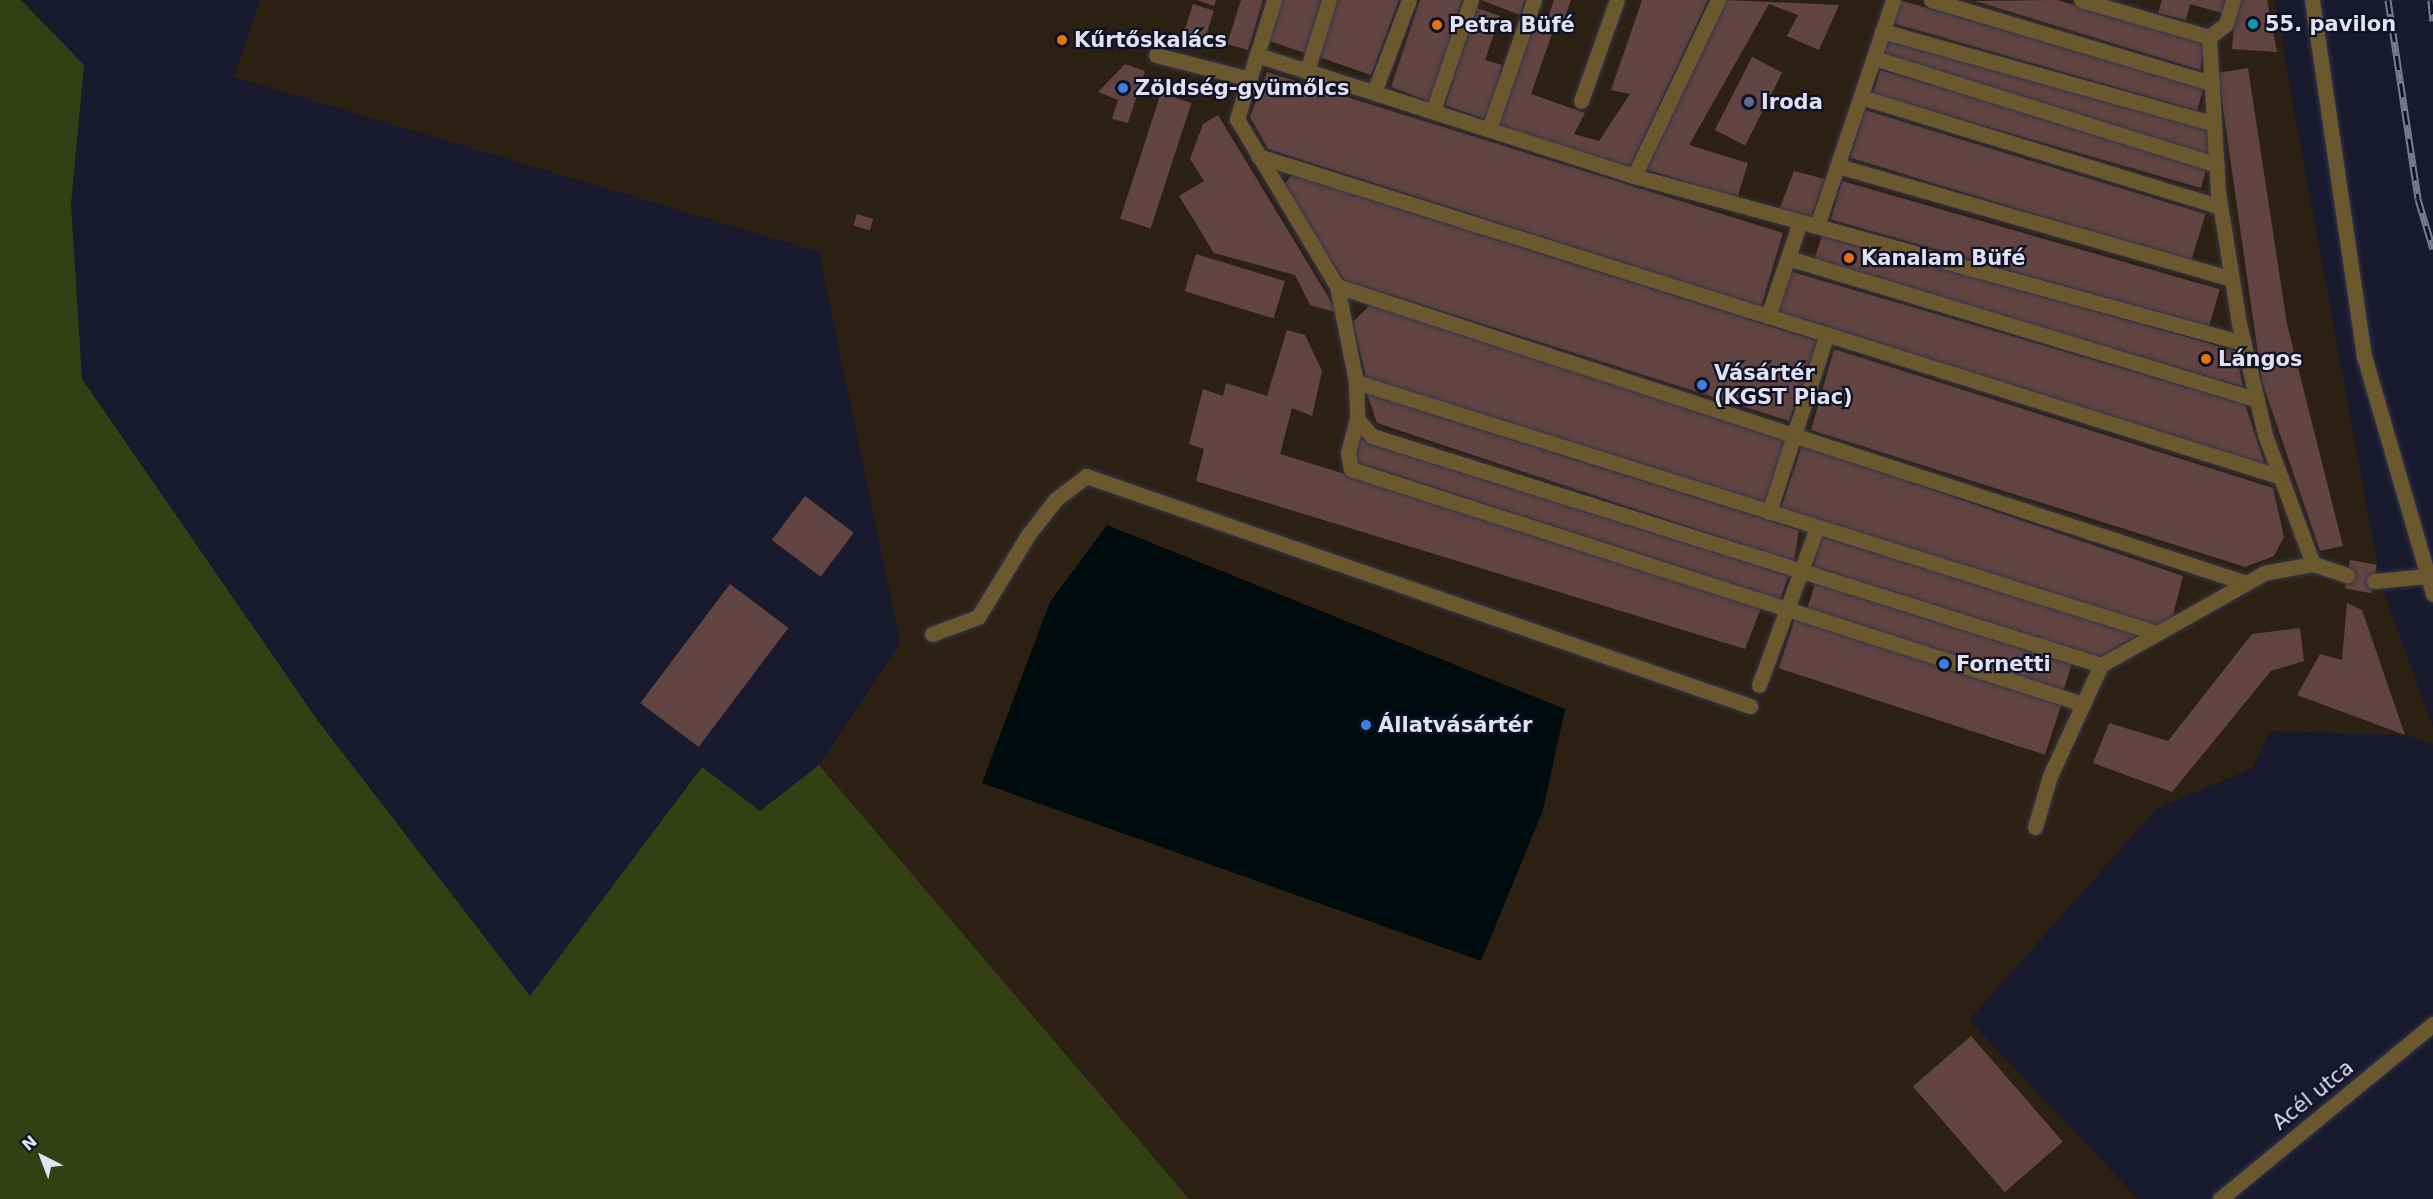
<!DOCTYPE html>
<html>
<head>
<meta charset="utf-8">
<style>
  body { margin:0 }
  #map { position:relative; width:2433px; height:1199px; overflow:hidden; background:#1a1a2f; font-family:"DejaVu Sans",sans-serif }
  div>[style] { position:absolute }
  [style*='--x'] { left:calc(var(--x)*1px); top:calc(var(--y)*1px); width:calc(var(--w)*1px); rotate:calc(var(--a)*1deg) }
  .commercial>* { inset:0; background:#2d2113 }
  .green>* { inset:0; background:#353f14 }
  .water>* { inset:0; background:#000c0d }
  .building>* { inset:0; background:#624542; transform-origin:0 0 }
  .roads { filter:drop-shadow(0 0 2px #36364a) drop-shadow(0 0 2px #36364a) }
  .lane>* { height:15px; margin:-7.5px; padding:0 7.5px; transform-origin:7.5px; border-radius:7.5px; background:#6b582e }
  .street>* { height:15px; margin:-7.5px; padding:0 7.5px; transform-origin:7.5px; border-radius:7.5px; background:#6b582e }
  .rail>* { height:7px; margin-top:-3.5px; transform-origin:0; background:repeating-linear-gradient(90deg,#111125 0 14px,#7c7c8e 0 28px); box-sizing:border-box; border-block:2px solid #7c7c8e }
  .dots>* { width:16px; height:16px; translate:-50% -50%; box-sizing:border-box; border:3px solid #111125; border-radius:50% }
  span { translate:-50% -50%; white-space:nowrap; text-align:center; line-height:1.15; -webkit-text-stroke:4.5px #111125; paint-order:stroke }
  .poi-label { font-size:21px; color:#e1e2f1; font-weight:700 }
  .left { translate:0 -50%; text-align:left }
  .street-label { font-size:21px; color:#e1e2f1 }
  .north { position:absolute; left:12px; top:1127px; width:60px; height:60px; -webkit-text-stroke:4px #111125; paint-order:stroke; rotate:318deg; font-size:16px; font-weight:700; line-height:24px; text-align:center; color:#e1e2f1 }
  .north::after { content:''; display:block; margin:auto; width:21px; height:27px; background:#e1e2f1; clip-path:polygon(50% 0,100% 100%,50% 72%,0 100%) }
</style>
</head>
<body>
<div id="map">
  <div class="commercial">
    <div style="clip-path:polygon(260px 0,2274px 0,2381px 584px,2433px 727px,2433px 744px,2405px 735px,2270px 731px,2253px 768px,2156px 809px,1969px 1020px,2138px 1199px,1189px 1199px,819px 765px,900px 643px,819px 252px,234px 77px)"></div>
  </div>
  <div class="green">
    <div style="clip-path:polygon(0 0,21px 0,84px 65px,71px 204px,82px 379px,318px 721px,530px 996px,702px 767px,760px 811px,819px 765px,1189px 1199px,0 1199px)"></div>
  </div>
  <div class="water">
    <div style="clip-path:polygon(1107px 525px,1565px 709px,1543px 810px,1481px 961px,982px 783px,1050px 602px)"></div>
  </div>
  <div class="building">
    <div style="clip-path:polygon(1197px 0,1216px 0,1214px 6px)"></div>
    <div style="clip-path:polygon(1241px 0,1263px 0,1248px 50px,1227px 44px)"></div>
    <div style="clip-path:polygon(1281px 0,1321px 0,1305px 53px,1269px 41px)"></div>
    <div style="clip-path:polygon(1337px 0,1399px 0,1371px 75px,1319px 57px)"></div>
    <div style="clip-path:polygon(1420px 0,1462px 0,1431px 102px,1391px 87px)"></div>
    <div style="clip-path:polygon(1481px 0,1525px 0,1520px 15px)"></div>
    <div style="clip-path:polygon(1554px 0,1571px 0,1562px 25px,1547px 20px)"></div>
    <div style="clip-path:polygon(1642px 0,1708px 0,1629px 169px,1496px 124px,1533px 21px,1554px 28px,1531px 94px,1585px 113px,1574px 134px,1599px 141px,1630px 94px,1611px 90px)"></div>
    <div style="clip-path:polygon(1726px 0,1839px 5px,1819px 50px,1787px 36px,1798px 15px,1769px 4px,1689px 145px,1748px 163px,1737px 199px,1646px 169px)"></div>
    <div style="left:1899px;top:0;width:317px;height:24px;rotate:16deg"></div>
    <div style="clip-path:polygon(2057px 0,2205px 43px,2200px 70px,1975px 1px)"></div>
    <div style="clip-path:polygon(2162px 0,2225px 0,2222px 13px,2190px 4px,2186px 20px,2158px 13px)"></div>
    <div style="clip-path:polygon(2236px 0,2267px 0,2277px 52px,2232px 49px)"></div>
    <div style="left:1193px;top:4px;width:22px;height:34px;rotate:18deg"></div>
    <div style="clip-path:polygon(1477px 8px,1500px 16px,1485px 60px,1502px 65px,1487px 120px,1445px 105px)"></div>
    <div style="clip-path:polygon(1884px 34px,2212px 129px,2211px 158px,1877px 57px)"></div>
    <div style="left:1752px;top:57px;width:34px;height:82px;rotate:27deg"></div>
    <div style="clip-path:polygon(1125px 64px,1145px 71px,1128px 123px,1112px 119px,1118px 100px,1098px 92px)"></div>
    <div style="clip-path:polygon(2248px 68px,2287px 324px,2343px 546px,2320px 551px,2262px 382px,2218px 73px)"></div>
    <div style="left:1880px;top:70px;width:341px;height:25px;rotate:16deg"></div>
    <div style="clip-path:polygon(1267px 72px,1783px 233px,1761px 307px,1268px 149px,1250px 117px)"></div>
    <div style="left:1161px;top:93px;width:32px;height:132px;rotate:18deg"></div>
    <div style="left:1865px;top:110px;width:356px;height:50px;rotate:17deg"></div>
    <div style="clip-path:polygon(1218px 115px,1338px 313px,1310px 305px,1295px 275px,1214px 253px,1179px 196px,1204px 181px,1190px 159px,1203px 124px)"></div>
    <div style="clip-path:polygon(1794px 171px,1825px 179px,1811px 218px,1779px 210px)"></div>
    <div style="clip-path:polygon(1292px 175px,1817px 341px,1789px 421px,1344px 280px,1283px 186px)"></div>
    <div style="left:1842px;top:181px;width:393px;height:40px;rotate:16deg"></div>
    <div style="left:857px;top:214px;width:17px;height:12px;rotate:17deg"></div>
    <div style="clip-path:polygon(1823px 233px,2236px 351px,2243px 387px,1814px 260px)"></div>
    <div style="left:1196px;top:254px;width:93px;height:39px;rotate:17deg"></div>
    <div style="clip-path:polygon(1789px 271px,2245px 404px,2265px 465px,1775px 310px)"></div>
    <div style="clip-path:polygon(1370px 305px,1786px 439px,1764px 503px,1366px 378px,1353px 322px)"></div>
    <div style="clip-path:polygon(1287px 330px,1305px 335px,1322px 371px,1312px 416px,1292px 408px,1280px 454px,1763px 603px,1745px 649px,1196px 481px,1204px 449px,1189px 444px,1203px 389px,1223px 396px,1226px 383px,1267px 396px)"></div>
    <div style="clip-path:polygon(1834px 349px,2273px 488px,2284px 537px,2274px 556px,2245px 567px,1811px 430px)"></div>
    <div style="clip-path:polygon(1367px 394px,1799px 530px,1794px 562px,1377px 423px)"></div>
    <div style="clip-path:polygon(1361px 439px,1790px 572px,1780px 599px,1353px 461px)"></div>
    <div style="clip-path:polygon(1802px 445px,2183px 576px,2172px 619px,2157px 627px,1781px 508px)"></div>
    <div style="left:805px;top:496px;width:61px;height:55px;rotate:37deg"></div>
    <div style="clip-path:polygon(1822px 537px,2139px 634px,2095px 660px,1812px 569px)"></div>
    <div style="left:2350px;top:560px;width:27px;height:29px;rotate:10deg"></div>
    <div style="left:1817px;top:578px;width:269px;height:35px;rotate:18deg"></div>
    <div style="left:730px;top:584px;width:73px;height:149px;rotate:37deg"></div>
    <div style="clip-path:polygon(2347px 603px,2362px 610px,2405px 735px,2297px 695px,2320px 654px,2342px 660px)"></div>
    <div style="left:1796px;top:615px;width:280px;height:56px;rotate:18deg"></div>
    <div style="clip-path:polygon(2300px 628px,2304px 661px,2271px 671px,2172px 792px,2093px 763px,2109px 723px,2168px 741px,2252px 634px)"></div>
    <div style="left:1971px;top:1036px;width:140px;height:77px;rotate:49deg"></div>
  </div>
  <div class="roads">
    <div class="lane">
      <div style="--x:1274;--y:0;--w:125;--a:107.3"></div>
      <div style="--x:1237;--y:119;--w:195;--a:59.1"></div>
      <div style="--x:1337;--y:286;--w:98;--a:78.8"></div>
      <div style="--x:1356;--y:382;--w:37;--a:88"></div>
      <div style="--x:1357;--y:419;--w:23;--a:49"></div>
      <div style="--x:1372;--y:436;--w:764;--a:17.44"></div>
      <div style="--x:1931;--y:0;--w:293;--a:16.5"></div>
      <div style="--x:2081;--y:0;--w:133;--a:16.1"></div>
      <div style="--x:2209;--y:37;--w:21;--a:-37"></div>
      <div style="--x:2226;--y:24;--w:25;--a:-74"></div>
      <div style="--x:1882;--y:31;--w:345;--a:15.6"></div>
      <div style="--x:2209;--y:37;--w:155;--a:86.7"></div>
      <div style="--x:2218;--y:192;--w:133;--a:80.9"></div>
      <div style="--x:2239;--y:323;--w:115;--a:76.9"></div>
      <div style="--x:2265;--y:435;--w:138;--a:69.6"></div>
      <div style="--x:1156;--y:55;--w:97;--a:14.3"></div>
      <div style="--x:1257;--y:55;--w:396;--a:17.8"></div>
      <div style="--x:1634;--y:176;--w:631;--a:15.33"></div>
      <div style="--x:1874;--y:58;--w:359;--a:17.3"></div>
      <div style="--x:1307;--y:71;--w:74;--a:-72.8"></div>
      <div style="--x:1374;--y:92;--w:98;--a:-69.2"></div>
      <div style="--x:1861;--y:97;--w:375;--a:17"></div>
      <div style="--x:1581;--y:101;--w:107;--a:-70.4"></div>
      <div style="--x:1433;--y:111;--w:117;--a:-71.1"></div>
      <div style="--x:1489;--y:129;--w:137;--a:-70.8"></div>
      <div style="--x:1258;--y:156;--w:1072;--a:17.42"></div>
      <div style="--x:1838;--y:166;--w:410;--a:16"></div>
      <div style="--x:1634;--y:176;--w:195;--a:-64.5"></div>
      <div style="--x:1817;--y:226;--w:238;--a:-71.4"></div>
      <div style="--x:1788;--y:258;--w:490;--a:16.8"></div>
      <div style="--x:1337;--y:286;--w:953;--a:18.09"></div>
      <div style="--x:1768;--y:316;--w:99;--a:-71.2"></div>
      <div style="--x:1356;--y:382;--w:839;--a:17.4"></div>
      <div style="--x:1357;--y:419;--w:35;--a:105"></div>
      <div style="--x:1348;--y:453;--w:16;--a:79"></div>
      <div style="--x:1351;--y:469;--w:769;--a:17.8"></div>
      <div style="--x:1769;--y:512;--w:187;--a:-72"></div>
      <div style="--x:2374;--y:581;--w:54;--a:-5.3"></div>
      <div style="--x:932;--y:634;--w:49;--a:-20.3"></div>
      <div style="--x:978;--y:617;--w:96;--a:-58.6"></div>
      <div style="--x:1028;--y:535;--w:46;--a:-52.1"></div>
      <div style="--x:1056;--y:499;--w:38;--a:-37"></div>
      <div style="--x:1086;--y:476;--w:703;--a:19.11"></div>
      <div style="--x:1759;--y:685;--w:168;--a:-69.8"></div>
      <div style="--x:2035;--y:827;--w:53;--a:-73.6"></div>
      <div style="--x:2050;--y:776;--w:122;--a:-65.3"></div>
      <div style="--x:2101;--y:665;--w:187;--a:-29.4"></div>
      <div style="--x:2264;--y:573;--w:50;--a:-10.4"></div>
      <div style="--x:2313;--y:564;--w:36;--a:18"></div>
    </div>
    <div class="street">
      <div style="--x:2312;--y:0;--w:360;--a:81.7"></div>
      <div style="--x:2364;--y:356;--w:248;--a:73.8"></div>
      <div style="--x:2220;--y:1199;--w:276;--a:-39.4"></div>
    </div>
  </div>
  <div class="rail">
    <div style="--x:2388;--y:0;--w:201;--a:81.4"></div>
    <div style="--x:2418;--y:199;--w:52;--a:73.3"></div>
    <div style="--x:2431;--y:0;--w:21;--a:85"></div>
  </div>
  <div class="dots">
    <div style="left:2253px;top:24px;background:#0f9aa8"></div>
    <div style="left:1437px;top:25px;background:#e8710a"></div>
    <div style="left:1062px;top:40px;background:#e8710a"></div>
    <div style="left:1123px;top:88px;background:#3f7fe0"></div>
    <div style="left:1749px;top:102px;background:#5c6f8a"></div>
    <div style="left:1849px;top:258px;background:#e8710a"></div>
    <div style="left:2206px;top:359px;background:#e8710a"></div>
    <div style="left:1702px;top:385px;background:#3f7fe0"></div>
    <div style="left:1944px;top:664px;background:#3f7fe0"></div>
    <div style="left:1366px;top:725px;background:#3f7fe0"></div>
  </div>
  <div class="poi-label">
    <span class="left" style="left:2265px;top:24px">55. pavilon</span>
    <span class="left" style="left:1449px;top:25px">Petra Büfé</span>
    <span class="left" style="left:1074px;top:40px">Kűrtőskalács</span>
    <span class="left" style="left:1135px;top:88px">Zöldség-gyümőlcs</span>
    <span class="left" style="left:1761px;top:102px">Iroda</span>
    <span class="left" style="left:1861px;top:258px">Kanalam Büfé</span>
    <span class="left" style="left:2218px;top:359px">Lángos</span>
    <span class="left" style="left:1714px;top:385px">Vásártér<br>(KGST Piac)</span>
    <span class="left" style="left:1956px;top:664px">Fornetti</span>
    <span class="left" style="left:1378px;top:725px">Állatvásártér</span>
  </div>
  <div class="street-label">
    <span style="left:2313px;top:1095px;rotate:-39deg">Acél utca</span>
  </div>
  <div class="north">N</div>
</div>
</body>
</html>
